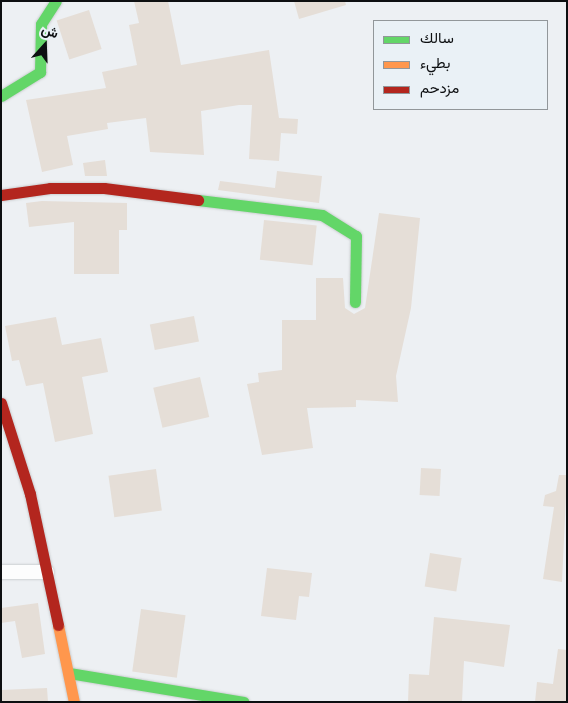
<!DOCTYPE html>
<html>
<head>
<meta charset="utf-8">
<style>
  body { margin:0 }
  #map { position:relative; width:568px; height:703px; overflow:hidden; background:#edf0f3; font-family:"IBM Plex Sans",Vazirmatn,sans-serif }
  div>[style] { position:absolute }
  [style*='--x'] { left:calc(var(--x)*1px); top:calc(var(--y)*1px); width:calc(var(--w)*1px); rotate:calc(var(--a)*1deg) }
  .building>* { inset:0; background:#e5ded7; transform-origin:0 0 }
  .roads { filter:drop-shadow(0 0 1px #cacdcf) drop-shadow(0 0 1px #cacdcf) }
  .street>* { height:14px; margin:-7px; padding:0 7px; transform-origin:7px; border-radius:7px; background:#fcfdfd }
  .fast>* { height:11px; margin:-5.5px; padding:0 5.5px; transform-origin:5.5px; border-radius:5.5px; background:#63d668 }
  .slow>* { height:11px; margin:-5.5px; padding:0 5.5px; transform-origin:5.5px; border-radius:5.5px; background:#ff974d }
  .jam>* { height:11px; margin:-5.5px; padding:0 5.5px; transform-origin:5.5px; border-radius:5.5px; background:#b3261e }
  span { translate:-50% -50%; white-space:nowrap; text-align:center; line-height:1.15; -webkit-text-stroke:4px #eaf1f6; paint-order:stroke }
  .frame { position:absolute; inset:0; border:2px solid #0d0f11; pointer-events:none }
  .legend { position:absolute; left:373px; top:20px; width:175px; height:90px; box-sizing:border-box; background:#eaf1f6; border:1px solid #92979a; margin:0; padding:6px 9px; list-style:none; font-size:15px; color:#0d0f11 }
  .legend li { display:flex; align-items:center; gap:10px; height:25px }
  .legend b { width:25px; border:1px solid #92979a }
  .north { position:absolute; left:20px; top:20px; width:50px; height:50px; -webkit-text-stroke:4px #eaf1f6; paint-order:stroke; rotate:20deg; font-size:14px; font-weight:700; line-height:20px; text-align:center; color:#0d0f11 }
  .north::after { content:''; display:block; margin:auto; width:18px; height:22px; background:#0d0f11; clip-path:polygon(50% 0,100% 100%,50% 72%,0 100%) }
</style>
</head>
<body>
<div id="map">
  <div class="building">
    <div style="clip-path:polygon(134px 1px,168px 1px,181px 65px,269px 50px,279px 118px,298px 119px,297px 134px,281px 133px,279px 161px,249px 159px,252px 105px,239px 105px,201px 111px,204px 155px,150px 152px,146px 118px,107px 123px,108px 129px,67px 136px,73px 165px,42px 172px,26px 100px,106px 88px,102px 72px,137px 65px,129px 25px,139px 23px)"></div>
    <div style="clip-path:polygon(294px 1px,345px 1px,346px 5px,299px 19px)"></div>
    <div style="left:89px;top:10px;width:41px;height:34px;rotate:72deg"></div>
    <div style="clip-path:polygon(105px 160px,107px 176px,85px 176px,83px 163px)"></div>
    <div style="clip-path:polygon(277px 171px,322px 176px,319px 203px,218px 190px,220px 181px,275px 188px)"></div>
    <div style="clip-path:polygon(42px 201px,127px 203px,127px 230px,119px 230px,119px 274px,74px 274px,74px 222px,29px 227px,26px 203px)"></div>
    <div style="clip-path:polygon(379px 213px,420px 218px,411px 308px,396px 376px,398px 402px,356px 400px,356px 407px,307px 408px,313px 448px,262px 455px,247px 384px,259px 382px,258px 373px,282px 370px,282px 320px,316px 320px,316px 278px,343px 278px,345px 308px,354px 314px,365px 308px)"></div>
    <div style="left:264px;top:220px;width:53px;height:40px;rotate:6deg"></div>
    <div style="left:194px;top:316px;width:26px;height:45px;rotate:79deg"></div>
    <div style="clip-path:polygon(56px 317px,62px 345px,101px 338px,108px 372px,82px 377px,93px 434px,55px 442px,43px 383px,26px 386px,19px 360px,12px 361px,5px 326px)"></div>
    <div style="left:200px;top:377px;width:41px;height:48px;rotate:77deg"></div>
    <div style="left:421px;top:468px;width:20px;height:27px;rotate:3deg"></div>
    <div style="left:156px;top:469px;width:42px;height:48px;rotate:82deg"></div>
    <div style="clip-path:polygon(559px 475px,567px 475px,562px 582px,543px 579px,554px 507px,543px 506px,545px 495px,556px 491px)"></div>
    <div style="left:430px;top:553px;width:32px;height:34px;rotate:9deg"></div>
    <div style="clip-path:polygon(267px 568px,312px 573px,309px 597px,299px 596px,296px 620px,261px 616px)"></div>
    <div style="clip-path:polygon(38px 603px,45px 654px,22px 658px,15px 621px,1px 623px,1px 608px)"></div>
    <div style="left:141px;top:609px;width:45px;height:63px;rotate:8deg"></div>
    <div style="clip-path:polygon(434px 617px,510px 625px,504px 667px,464px 661px,462px 702px,408px 702px,409px 674px,429px 675px)"></div>
    <div style="clip-path:polygon(558px 649px,567px 650px,567px 702px,535px 702px,537px 682px,553px 684px)"></div>
    <div style="clip-path:polygon(47px 688px,48px 702px,1px 702px,1px 690px)"></div>
  </div>
  <div class="roads">
    <div class="street">
      <div style="--x:1;--y:572;--w:46;--a:0"></div>
    </div>
    <div class="fast">
      <div style="--x:1;--y:96;--w:46;--a:-31.6"></div>
      <div style="--x:40;--y:72;--w:48;--a:-88.8"></div>
      <div style="--x:41;--y:24;--w:27;--a:-57"></div>
      <div style="--x:198;--y:200;--w:125;--a:6.9"></div>
      <div style="--x:322;--y:215;--w:40;--a:32"></div>
      <div style="--x:356;--y:236;--w:66;--a:90.9"></div>
      <div style="--x:69;--y:673;--w:177;--a:9.4"></div>
    </div>
    <div class="slow">
      <div style="--x:58;--y:625;--w:79;--a:78.3"></div>
    </div>
    <div class="jam">
      <div style="--x:1;--y:195;--w:49;--a:-8.1"></div>
      <div style="--x:50;--y:188;--w:54;--a:0"></div>
      <div style="--x:104;--y:188;--w:95;--a:7.3"></div>
      <div style="--x:1;--y:403;--w:96;--a:72.3"></div>
      <div style="--x:30;--y:494;--w:134;--a:77.9"></div>
    </div>
  </div>
  <div class="frame"></div>
  <ul class="legend">
  <li><b style="height:6px;background:#63d668"></b>سالك</li>
  <li><b style="height:6px;background:#ff974d"></b>بطيء</li>
  <li><b style="height:6px;background:#b3261e"></b>مزدحم</li>
  </ul>
  <div class="north">ش</div>
</div>
</body>
</html>
